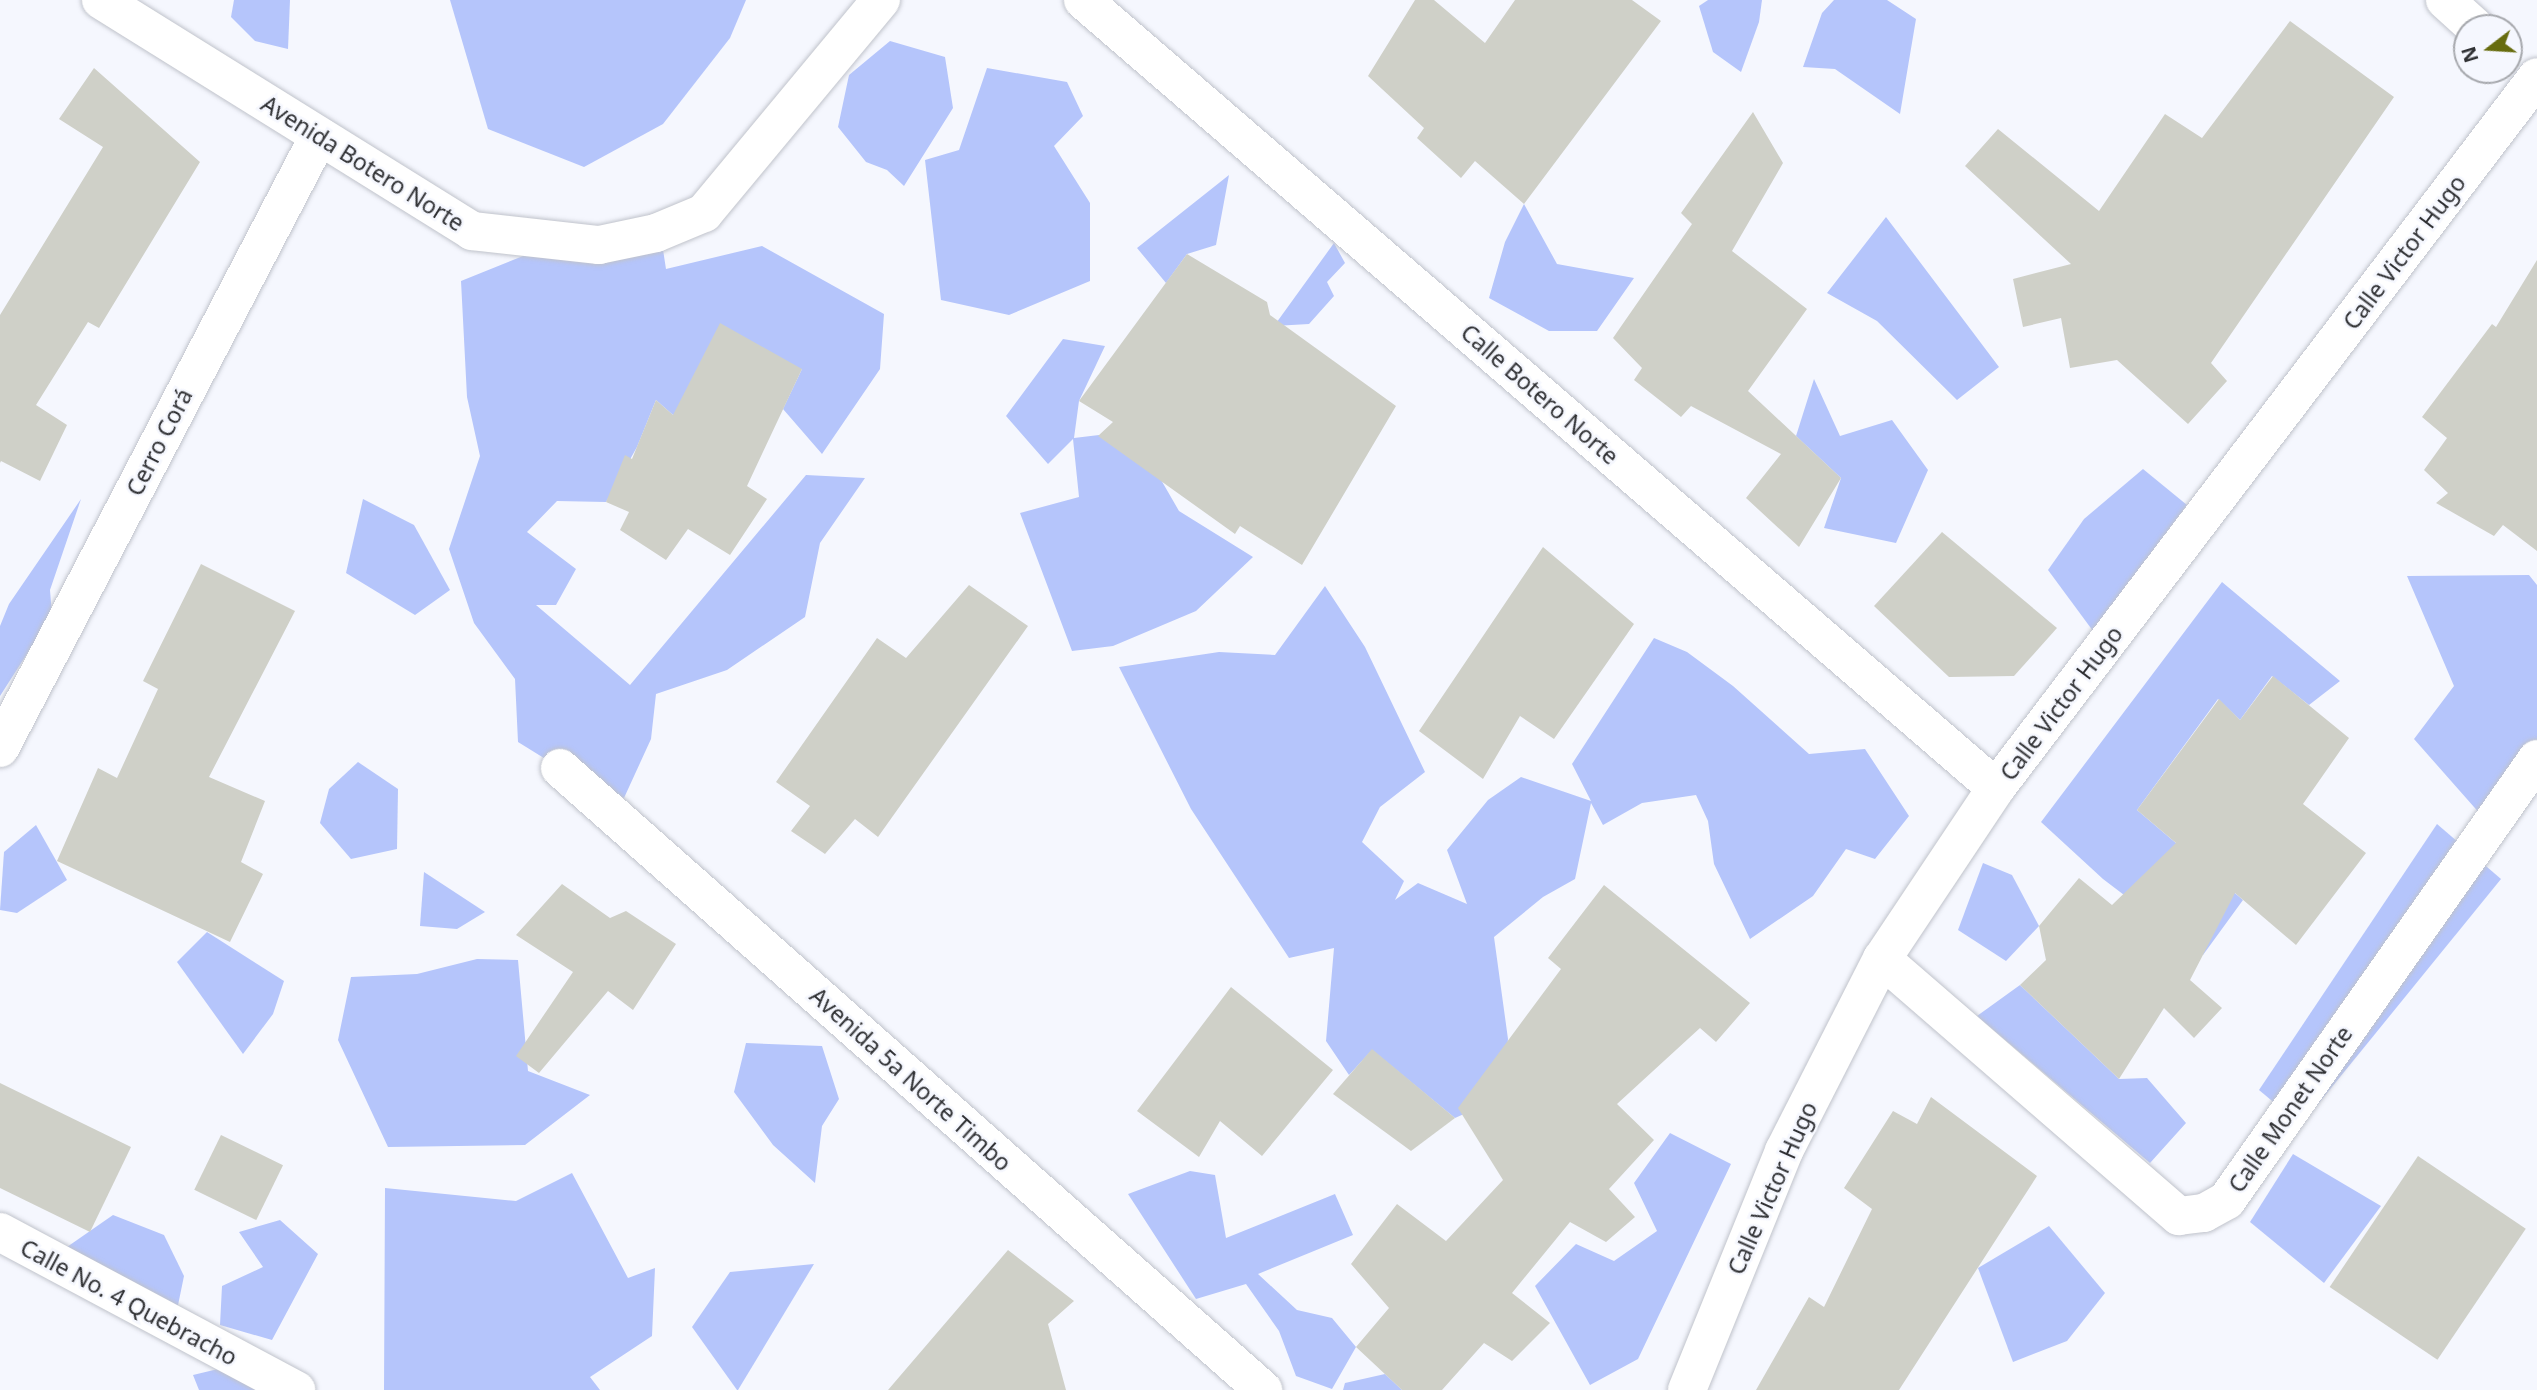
<!DOCTYPE html>
<html>
<head>
<meta charset="utf-8">
<style>
  body { margin:0 }
  #map { position:relative; width:2537px; height:1390px; overflow:hidden; background:#f5f7fe; font-family:"Noto Sans",sans-serif }
  div>[style] { position:absolute }
  [style*='--x'] { left:calc(var(--x)*1px); top:calc(var(--y)*1px); width:calc(var(--w)*1px); rotate:calc(var(--a)*1deg) }
  .green>* { inset:0; background:#b5c5fb }
  .building>* { inset:0; background:#cfd0c8; transform-origin:0 0 }
  .roads { filter:drop-shadow(0 0 2px #c0c3cb) drop-shadow(0 0 2px #c0c3cb) }
  .minor>* { height:38px; margin:-19px; padding:0 19px; transform-origin:19px; border-radius:19px; background:#fff }
  span { translate:-50% -50%; white-space:nowrap; text-align:center; line-height:1.15; -webkit-text-stroke:5px #f5f7fe; paint-order:stroke }
  .street-label { font-size:23px; color:#303134 }
  .north { position:absolute; left:2453px; top:14px; width:70px; height:70px; box-sizing:border-box; background:#f5f7fe; border:2px solid #a6a8ad; border-radius:50%; rotate:253deg; font-size:19px; font-weight:700; line-height:28px; text-align:center; color:#303134 }
  .north::after { content:''; display:block; margin:auto; width:24px; height:32px; background:#676c0e; clip-path:polygon(50% 0,100% 100%,50% 72%,0 100%) }
</style>
</head>
<body>
<div id="map">
  <div class="green">
    <div style="clip-path:polygon(234px 0,290px 0,288px 49px,255px 41px,231px 17px)"></div>
    <div style="clip-path:polygon(450px 0,746px 0,730px 38px,663px 124px,584px 167px,488px 129px)"></div>
    <div style="clip-path:polygon(1708px 0,1762px 0,1759px 22px,1741px 72px,1713px 52px,1699px 6px)"></div>
    <div style="clip-path:polygon(1834px 0,1887px 0,1916px 19px,1900px 114px,1835px 69px,1803px 67px,1822px 13px)"></div>
    <div style="clip-path:polygon(890px 41px,945px 57px,953px 108px,904px 186px,887px 170px,866px 162px,838px 127px,849px 75px)"></div>
    <div style="clip-path:polygon(987px 68px,1067px 82px,1083px 116px,1054px 146px,1090px 203px,1090px 281px,1009px 315px,941px 300px,925px 160px,959px 150px)"></div>
    <div style="clip-path:polygon(1229px 175px,1216px 245px,1187px 254px,1166px 283px,1137px 248px)"></div>
    <div style="clip-path:polygon(1524px 204px,1557px 264px,1634px 278px,1597px 331px,1549px 331px,1489px 298px,1505px 242px)"></div>
    <div style="clip-path:polygon(1886px 217px,1999px 367px,1957px 400px,1877px 321px,1827px 293px)"></div>
    <div style="clip-path:polygon(662px 243px,666px 269px,762px 246px,884px 314px,880px 369px,822px 454px,783px 409px,802px 369px,673px 415px,656px 400px,637px 447px,606px 502px,557px 501px,527px 532px,576px 569px,556px 605px,536px 605px,630px 685px,806px 475px,865px 478px,820px 543px,805px 617px,727px 670px,656px 694px,651px 739px,624px 798px,560px 768px,518px 742px,515px 679px,474px 623px,449px 549px,480px 456px,467px 397px,461px 281px,528px 254px)"></div>
    <div style="clip-path:polygon(1334px 243px,1345px 263px,1327px 282px,1334px 296px,1309px 324px,1274px 326px)"></div>
    <div style="clip-path:polygon(1063px 339px,1105px 346px,1079px 401px,1074px 438px,1099px 435px,1149px 459px,1179px 511px,1253px 557px,1196px 611px,1113px 646px,1072px 651px,1020px 513px,1079px 497px,1073px 439px,1048px 464px,1006px 416px)"></div>
    <div style="clip-path:polygon(1814px 379px,1840px 436px,1892px 420px,1928px 470px,1896px 543px,1824px 528px,1841px 478px,1796px 436px)"></div>
    <div style="clip-path:polygon(2143px 469px,2187px 505px,2093px 631px,2048px 570px,2084px 519px)"></div>
    <div style="clip-path:polygon(81px 499px,50px 590px,52px 615px,0 696px,0 626px,9px 604px)"></div>
    <div style="clip-path:polygon(363px 499px,414px 525px,450px 590px,415px 615px,346px 573px)"></div>
    <div style="clip-path:polygon(2529px 575px,2537px 585px,2537px 747px,2489px 824px,2414px 739px,2454px 686px,2407px 576px)"></div>
    <div style="clip-path:polygon(2222px 582px,2340px 681px,2309px 705px,2272px 676px,2240px 720px,2218px 699px,2137px 810px,2243px 900px,2203px 955px,2103px 879px,2041px 822px)"></div>
    <div style="clip-path:polygon(1325px 586px,1365px 647px,1425px 772px,1380px 807px,1362px 842px,1404px 881px,1395px 900px,1418px 883px,1467px 904px,1447px 850px,1488px 800px,1521px 777px,1591px 801px,1572px 764px,1654px 638px,1687px 652px,1733px 686px,1809px 754px,1865px 749px,1909px 816px,1875px 859px,1846px 849px,1813px 896px,1750px 939px,1714px 864px,1708px 821px,1696px 795px,1642px 803px,1603px 825px,1591px 803px,1575px 879px,1543px 897px,1494px 937px,1508px 1039px,1502px 1097px,1455px 1118px,1372px 1050px,1349px 1075px,1326px 1041px,1334px 948px,1289px 958px,1191px 809px,1119px 667px,1219px 652px,1275px 655px)"></div>
    <div style="clip-path:polygon(358px 762px,398px 789px,397px 849px,351px 859px,320px 823px,329px 789px)"></div>
    <div style="clip-path:polygon(2437px 824px,2501px 879px,2301px 1125px,2259px 1090px)"></div>
    <div style="clip-path:polygon(36px 825px,67px 880px,17px 913px,0 910px,4px 852px)"></div>
    <div style="clip-path:polygon(1983px 863px,2012px 875px,2039px 926px,2006px 961px,1958px 930px)"></div>
    <div style="clip-path:polygon(424px 872px,485px 912px,457px 929px,420px 926px)"></div>
    <div style="clip-path:polygon(207px 932px,284px 981px,273px 1014px,243px 1054px,177px 962px)"></div>
    <div style="clip-path:polygon(477px 959px,518px 960px,528px 1071px,590px 1095px,525px 1145px,388px 1147px,338px 1040px,351px 977px,417px 974px)"></div>
    <div style="clip-path:polygon(2020px 985px,2119px 1079px,2147px 1078px,2186px 1123px,2150px 1163px,1977px 1016px)"></div>
    <div style="clip-path:polygon(746px 1043px,822px 1046px,839px 1099px,822px 1126px,815px 1183px,773px 1145px,734px 1092px)"></div>
    <div style="clip-path:polygon(1670px 1133px,1731px 1164px,1638px 1359px,1590px 1385px,1535px 1286px,1576px 1244px,1614px 1261px,1657px 1231px,1634px 1183px)"></div>
    <div style="clip-path:polygon(2293px 1154px,2381px 1206px,2324px 1283px,2250px 1222px)"></div>
    <div style="clip-path:polygon(1190px 1171px,1215px 1175px,1226px 1238px,1335px 1194px,1353px 1235px,1258px 1274px,1297px 1310px,1332px 1318px,1356px 1347px,1332px 1389px,1296px 1376px,1279px 1331px,1246px 1284px,1196px 1299px,1128px 1194px)"></div>
    <div style="clip-path:polygon(572px 1173px,628px 1278px,655px 1268px,652px 1336px,590px 1377px,600px 1390px,384px 1390px,385px 1188px,516px 1201px)"></div>
    <div style="clip-path:polygon(113px 1215px,164px 1235px,184px 1276px,177px 1310px,67px 1247px)"></div>
    <div style="clip-path:polygon(280px 1220px,318px 1254px,272px 1340px,220px 1325px,222px 1286px,263px 1267px,239px 1232px)"></div>
    <div style="clip-path:polygon(2049px 1226px,2105px 1293px,2067px 1341px,2013px 1362px,1978px 1268px)"></div>
    <div style="clip-path:polygon(814px 1264px,738px 1390px,737px 1390px,692px 1327px,730px 1272px)"></div>
    <div style="clip-path:polygon(243px 1363px,280px 1390px,199px 1390px,193px 1375px)"></div>
    <div style="clip-path:polygon(1385px 1374px,1402px 1390px,1343px 1390px,1345px 1383px)"></div>
  </div>
  <div class="building">
    <div style="clip-path:polygon(1415px 0,1434px 0,1485px 43px,1515px 0,1632px 0,1661px 21px,1524px 204px,1475px 161px,1461px 178px,1417px 138px,1424px 128px,1368px 76px)"></div>
    <div style="clip-path:polygon(2290px 21px,2394px 97px,2211px 363px,2227px 381px,2188px 424px,2117px 360px,2070px 368px,2061px 318px,2023px 327px,2013px 279px,2071px 264px,1965px 166px,1998px 129px,2099px 211px,2165px 114px,2202px 138px)"></div>
    <div style="clip-path:polygon(94px 68px,200px 162px,99px 328px,88px 322px,36px 405px,67px 425px,40px 481px,1px 461px,0 463px,0 315px,103px 147px,59px 119px)"></div>
    <div style="clip-path:polygon(1753px 112px,1783px 163px,1732px 251px,1807px 309px,1748px 391px,1841px 478px,1799px 547px,1746px 498px,1781px 454px,1691px 406px,1681px 417px,1634px 380px,1642px 368px,1613px 338px,1692px 224px,1681px 213px)"></div>
    <div style="clip-path:polygon(1187px 254px,1267px 302px,1270px 315px,1396px 406px,1302px 565px,1240px 526px,1235px 534px,1098px 436px,1113px 422px,1079px 401px)"></div>
    <div style="clip-path:polygon(2537px 260px,2537px 551px,2503px 525px,2494px 536px,2436px 503px,2448px 493px,2424px 470px,2447px 438px,2422px 417px,2492px 324px,2496px 327px)"></div>
    <div style="clip-path:polygon(720px 323px,802px 369px,747px 486px,767px 499px,730px 555px,688px 529px,666px 560px,620px 530px,629px 512px,606px 502px,625px 455px,632px 459px,656px 400px,673px 415px)"></div>
    <div style="clip-path:polygon(1942px 532px,2057px 628px,2014px 676px,1949px 677px,1874px 606px)"></div>
    <div style="clip-path:polygon(1543px 547px,1634px 624px,1554px 739px,1520px 716px,1483px 779px,1419px 731px)"></div>
    <div style="clip-path:polygon(201px 564px,295px 611px,209px 777px,265px 801px,241px 862px,263px 874px,230px 942px,57px 861px,98px 768px,117px 778px,158px 689px,143px 681px)"></div>
    <div style="clip-path:polygon(969px 585px,1028px 626px,878px 837px,855px 819px,825px 854px,791px 831px,810px 806px,776px 782px,877px 638px,906px 658px)"></div>
    <div style="clip-path:polygon(2273px 676px,2349px 738px,2303px 804px,2366px 853px,2296px 945px,2235px 893px,2190px 980px,2222px 1008px,2194px 1038px,2164px 1008px,2119px 1079px,2020px 985px,2046px 960px,2039px 926px,2079px 878px,2112px 905px,2176px 843px,2137px 810px,2219px 699px,2240px 720px)"></div>
    <div style="clip-path:polygon(562px 884px,610px 918px,626px 911px,676px 944px,633px 1010px,608px 991px,539px 1073px,516px 1056px,573px 972px,516px 935px)"></div>
    <div style="clip-path:polygon(1604px 885px,1750px 1003px,1716px 1042px,1700px 1028px,1617px 1104px,1654px 1140px,1609px 1189px,1635px 1217px,1606px 1242px,1570px 1222px,1512px 1293px,1550px 1323px,1512px 1361px,1484px 1343px,1442px 1390px,1402px 1390px,1356px 1347px,1389px 1308px,1351px 1264px,1397px 1204px,1446px 1241px,1503px 1180px,1458px 1108px,1561px 969px,1548px 958px)"></div>
    <div style="clip-path:polygon(1231px 987px,1333px 1070px,1262px 1156px,1220px 1121px,1199px 1157px,1137px 1111px)"></div>
    <div style="clip-path:polygon(1372px 1049px,1455px 1118px,1411px 1151px,1333px 1094px)"></div>
    <div style="clip-path:polygon(0 1083px,131px 1147px,90px 1232px,0 1188px)"></div>
    <div style="clip-path:polygon(1931px 1097px,2037px 1176px,1899px 1390px,1756px 1390px,1809px 1297px,1824px 1307px,1872px 1209px,1844px 1188px,1893px 1111px,1917px 1124px)"></div>
    <div style="left:221px;top:1135px;width:69px;height:61px;rotate:26deg"></div>
    <div style="left:2418px;top:1156px;width:130px;height:158px;rotate:34deg"></div>
    <div style="clip-path:polygon(1008px 1250px,1074px 1301px,1048px 1324px,1066px 1390px,888px 1390px)"></div>
  </div>
  <div class="roads">
    <div class="minor">
      <div style="--x:101;--y:0;--w:437;--a:31.9"></div>
      <div style="--x:472;--y:231;--w:128;--a:6.3"></div>
      <div style="--x:599;--y:245;--w:58;--a:-11.9"></div>
      <div style="--x:656;--y:233;--w:52;--a:-22.6"></div>
      <div style="--x:704;--y:213;--w:277;--a:-50.3"></div>
      <div style="--x:1083;--y:0;--w:1206;--a:40.8"></div>
      <div style="--x:2445;--y:0;--w:42;--a:42.1"></div>
      <div style="--x:0;--y:748;--w:690;--a:-62.47"></div>
      <div style="--x:560;--y:768;--w:939;--a:41.5"></div>
      <div style="--x:1882;--y:959;--w:393;--a:40.9"></div>
      <div style="--x:2179;--y:1216;--w:25;--a:-7"></div>
      <div style="--x:2204;--y:1213;--w:26;--a:-29"></div>
      <div style="--x:2227;--y:1200;--w:539;--a:-54.89"></div>
      <div style="--x:0;--y:1232;--w:336;--a:28.1"></div>
      <div style="--x:1687;--y:1390;--w:258;--a:-67.9"></div>
      <div style="--x:1784;--y:1151;--w:216;--a:-63"></div>
      <div style="--x:1882;--y:959;--w:206;--a:-56.3"></div>
      <div style="--x:1996;--y:788;--w:893;--a:-52.73"></div>
    </div>
  </div>
  <div class="street-label">
    <span style="left:363px;top:163px;rotate:32deg">Avenida Botero Norte</span>
    <span style="left:2404px;top:252px;rotate:-53deg">Calle Victor Hugo</span>
    <span style="left:1540px;top:394px;rotate:41deg">Calle Botero Norte</span>
    <span style="left:159px;top:442px;rotate:-63deg">Cerro Corá</span>
    <span style="left:2061px;top:703px;rotate:-53deg">Calle Victor Hugo</span>
    <span style="left:911px;top:1079px;rotate:42deg">Avenida 5a Norte Timbo</span>
    <span style="left:2290px;top:1109px;rotate:-55deg">Calle Monet Norte</span>
    <span style="left:1772px;top:1188px;rotate:-66deg">Calle Victor Hugo</span>
    <span style="left:129px;top:1302px;rotate:28deg">Calle No. 4 Quebracho</span>
  </div>
  <div class="north">N</div>
</div>
</body>
</html>
